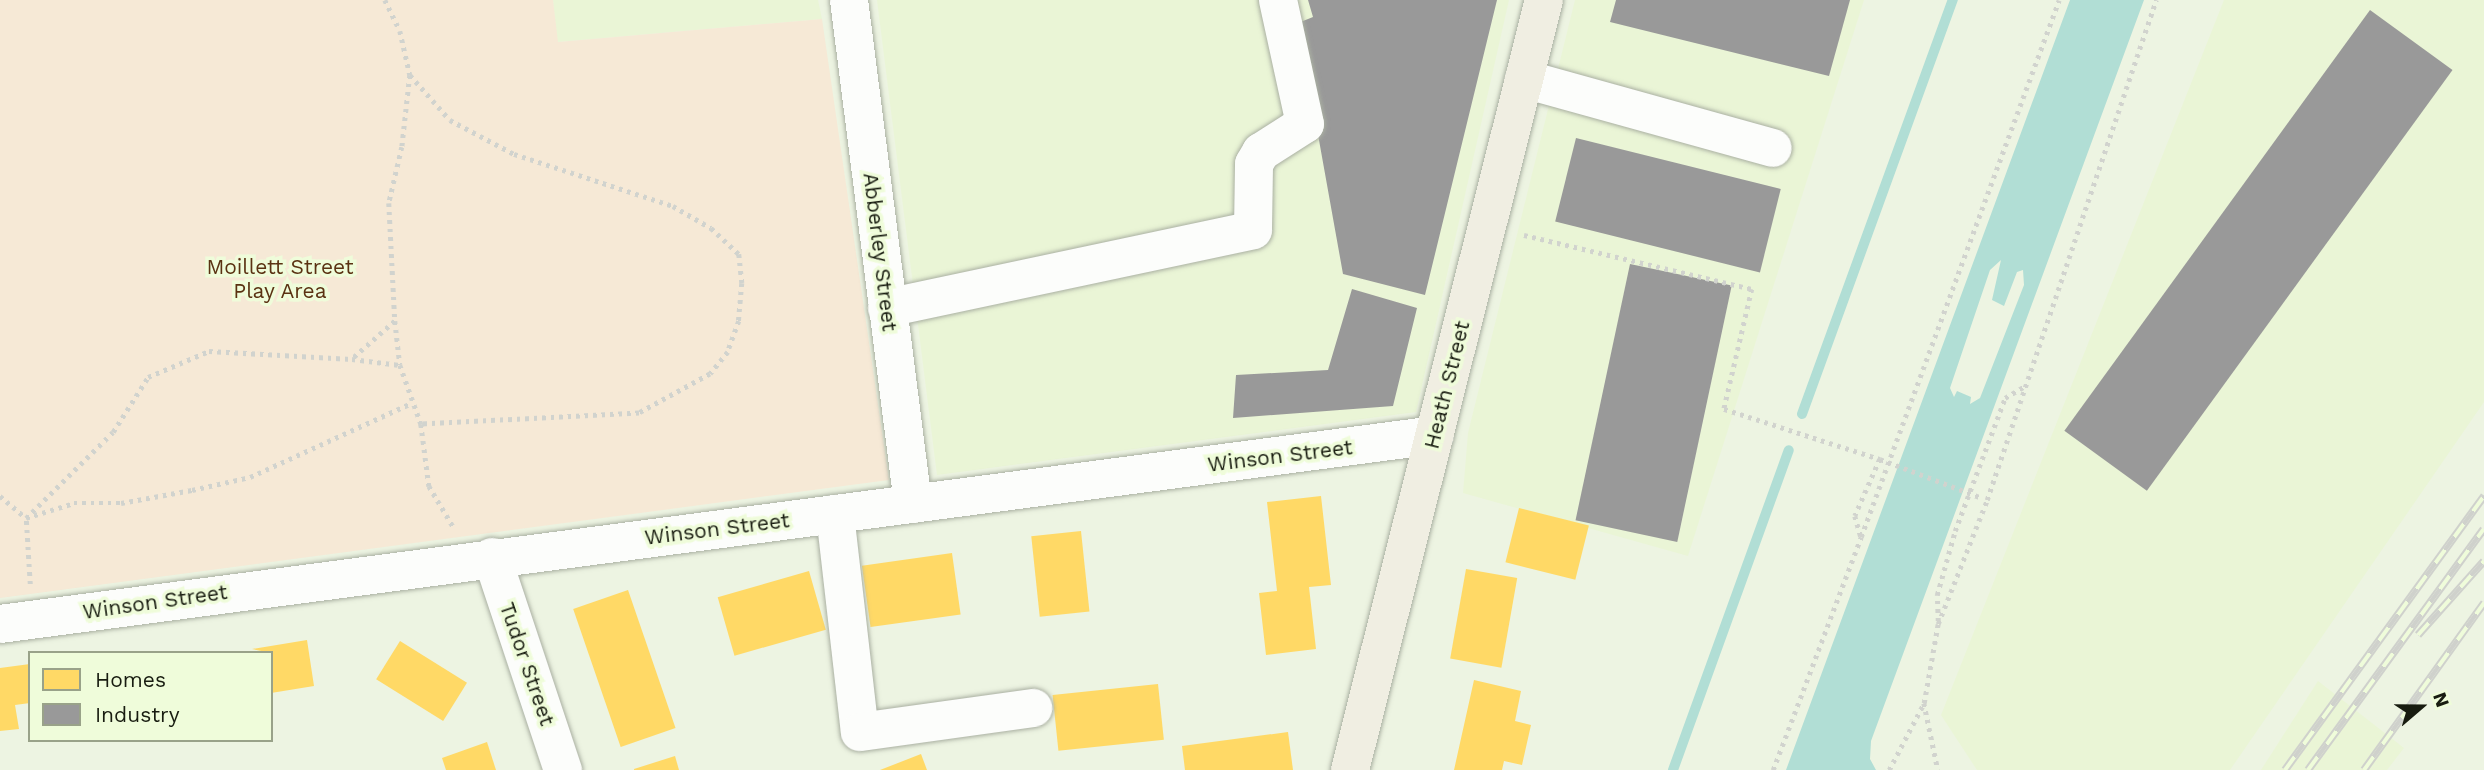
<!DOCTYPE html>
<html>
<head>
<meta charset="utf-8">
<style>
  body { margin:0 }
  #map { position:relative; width:2484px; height:770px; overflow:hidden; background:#edf4e2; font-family:"Work Sans",sans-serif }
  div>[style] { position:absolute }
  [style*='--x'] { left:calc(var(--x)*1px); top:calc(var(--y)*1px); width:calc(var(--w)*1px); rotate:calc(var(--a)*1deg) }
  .built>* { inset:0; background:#eaf5d6 }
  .green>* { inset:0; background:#f6e9d6 }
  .water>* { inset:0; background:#b1ded5 }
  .homes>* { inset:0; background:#ffd966; transform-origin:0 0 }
  .industry>* { inset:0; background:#999; transform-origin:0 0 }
  .stream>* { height:10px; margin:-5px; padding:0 5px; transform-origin:5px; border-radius:5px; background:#b1ded5 }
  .path>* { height:4.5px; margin-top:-2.25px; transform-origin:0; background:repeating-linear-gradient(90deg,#d1d3ce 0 3.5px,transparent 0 8.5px) }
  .roads { filter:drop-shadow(0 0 2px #aab0a2) drop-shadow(0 0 2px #aab0a2) }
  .minor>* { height:38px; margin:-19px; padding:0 19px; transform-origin:19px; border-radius:19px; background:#fcfdfb }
  .major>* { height:38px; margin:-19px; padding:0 19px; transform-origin:19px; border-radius:19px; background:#f0eee2 }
  .rail>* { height:8px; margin-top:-4px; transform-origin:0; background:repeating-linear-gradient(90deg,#effcda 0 16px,#cfd1cc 0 32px); box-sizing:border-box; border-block:2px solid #cfd1cc }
  .path-bridge>* { height:4.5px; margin-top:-2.25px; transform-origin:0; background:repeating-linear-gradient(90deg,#d1d3ce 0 3.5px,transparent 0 8.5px) }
  span { translate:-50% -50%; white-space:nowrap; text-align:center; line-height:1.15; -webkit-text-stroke:7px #effcda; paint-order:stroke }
  .street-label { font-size:21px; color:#181c10 }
  .park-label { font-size:21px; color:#5a3212 }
  .legend { position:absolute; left:28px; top:651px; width:245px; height:91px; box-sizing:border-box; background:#effcda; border:2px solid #99a289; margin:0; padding:9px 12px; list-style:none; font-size:21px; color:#181c10 }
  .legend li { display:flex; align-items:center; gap:14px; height:35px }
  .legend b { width:35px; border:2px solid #99a289 }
  .north { position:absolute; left:2386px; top:672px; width:70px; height:70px; -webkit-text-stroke:5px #effcda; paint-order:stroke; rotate:70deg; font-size:19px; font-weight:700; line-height:28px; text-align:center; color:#181c10 }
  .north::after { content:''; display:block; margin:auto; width:24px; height:32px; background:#181c10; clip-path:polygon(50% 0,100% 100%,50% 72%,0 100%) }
</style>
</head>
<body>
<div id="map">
  <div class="built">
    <div style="clip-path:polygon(553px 0,818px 0,822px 19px,557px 42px)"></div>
    <div style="clip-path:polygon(877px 0,1509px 0,1416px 412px,937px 475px)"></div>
    <div style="clip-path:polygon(1575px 0,1864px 0,1688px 556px,1463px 493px,1468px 433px)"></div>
    <div style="clip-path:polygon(2224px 0,2484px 0,2484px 402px,2230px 770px,1977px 770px,1941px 715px)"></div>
    <div style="clip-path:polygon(2318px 681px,2404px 748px,2387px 770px,2261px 770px)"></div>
  </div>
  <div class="green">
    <div style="clip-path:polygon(0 0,553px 0,558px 42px,822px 19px,889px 480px,0 598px)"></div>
  </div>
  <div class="water">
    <div style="clip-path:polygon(evenodd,2070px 0,2144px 0,1871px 741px,1870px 759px,1876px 770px,1786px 770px,2070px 0,2001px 260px,1992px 300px,2004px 306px,2017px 272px,2023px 270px,2024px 285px,1980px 398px,1970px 404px,1971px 397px,1957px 391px,1954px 397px,1950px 388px,1990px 270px,2001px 260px)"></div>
  </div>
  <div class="homes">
    <div style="clip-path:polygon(1321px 496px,1331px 585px,1309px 587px,1316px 649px,1266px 655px,1259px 593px,1277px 591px,1267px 502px)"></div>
    <div style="left:1519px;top:508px;width:72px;height:56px;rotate:14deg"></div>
    <div style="left:1081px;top:531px;width:81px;height:50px;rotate:84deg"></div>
    <div style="left:952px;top:553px;width:62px;height:91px;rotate:82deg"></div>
    <div style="left:1466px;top:569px;width:52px;height:91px;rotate:10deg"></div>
    <div style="left:809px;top:571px;width:61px;height:95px;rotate:74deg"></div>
    <div style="left:628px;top:590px;width:146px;height:58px;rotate:71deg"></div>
    <div style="clip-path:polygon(307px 640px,314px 686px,271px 693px,271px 653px,252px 649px)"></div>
    <div style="left:400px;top:641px;width:79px;height:45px;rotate:32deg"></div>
    <div style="clip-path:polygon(30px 664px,30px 703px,15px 705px,19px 729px,0 731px,0 668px)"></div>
    <div style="clip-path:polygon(1474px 680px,1521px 691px,1515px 721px,1531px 725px,1522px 765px,1504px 761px,1502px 770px,1454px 770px)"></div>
    <div style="left:1158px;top:684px;width:56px;height:106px;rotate:84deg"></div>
    <div style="clip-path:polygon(1288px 732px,1293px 770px,1185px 770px,1182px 746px)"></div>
    <div style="clip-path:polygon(487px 742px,496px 770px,446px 770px,442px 758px)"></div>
    <div style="clip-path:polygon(921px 754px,927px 770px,880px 770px)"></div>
    <div style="clip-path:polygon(675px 756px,679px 770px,634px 770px,634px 769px)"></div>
  </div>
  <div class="industry">
    <div style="clip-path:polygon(1308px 0,1497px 0,1425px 295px,1343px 274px,1298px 23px,1313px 17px)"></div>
    <div style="clip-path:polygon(1616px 0,1850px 0,1829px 76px,1610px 22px)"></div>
    <div style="left:2370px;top:10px;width:102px;height:520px;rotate:36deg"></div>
    <div style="left:1576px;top:138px;width:211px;height:86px;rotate:14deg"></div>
    <div style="left:1630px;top:264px;width:104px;height:262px;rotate:12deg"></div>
    <div style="clip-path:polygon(1352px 289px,1417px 308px,1393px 406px,1233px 418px,1236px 375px,1328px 370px)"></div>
  </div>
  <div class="stream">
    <div style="--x:1802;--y:414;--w:441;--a:-70"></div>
    <div style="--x:1673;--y:770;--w:340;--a:-70.1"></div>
  </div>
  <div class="path">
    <div style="--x:385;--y:0;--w:34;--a:64"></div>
    <div style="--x:400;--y:31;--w:45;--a:77.2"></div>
    <div style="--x:410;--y:75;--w:60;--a:48.4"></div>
    <div style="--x:450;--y:120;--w:72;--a:28"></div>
    <div style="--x:514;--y:154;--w:167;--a:18.1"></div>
    <div style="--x:673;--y:206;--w:44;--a:30.1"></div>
    <div style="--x:711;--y:228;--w:38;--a:43"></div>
    <div style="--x:739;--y:254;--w:29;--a:84"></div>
    <div style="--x:742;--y:283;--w:38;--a:95"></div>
    <div style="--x:739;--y:321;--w:33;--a:110"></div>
    <div style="--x:728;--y:352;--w:28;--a:129"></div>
    <div style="--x:710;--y:374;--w:81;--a:151.2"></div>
    <div style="--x:639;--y:413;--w:218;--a:177.1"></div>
    <div style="--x:410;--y:75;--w:72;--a:96.3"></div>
    <div style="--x:402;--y:147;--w:57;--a:103.1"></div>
    <div style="--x:389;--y:203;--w:118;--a:87.1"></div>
    <div style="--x:395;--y:321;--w:44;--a:83.5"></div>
    <div style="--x:400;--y:365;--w:63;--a:70.4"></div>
    <div style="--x:421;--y:424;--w:63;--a:82.6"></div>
    <div style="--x:429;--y:486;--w:49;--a:59.2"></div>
    <div style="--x:1524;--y:235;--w:234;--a:13.3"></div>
    <div style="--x:1752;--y:289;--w:123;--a:103.1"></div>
    <div style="--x:1724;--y:409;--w:164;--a:17.8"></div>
    <div style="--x:1880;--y:459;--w:62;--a:113.7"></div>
    <div style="--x:1855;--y:516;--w:22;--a:74"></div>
    <div style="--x:1861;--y:537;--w:572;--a:-69.76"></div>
    <div style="--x:395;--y:321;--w:57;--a:138.5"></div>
    <div style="--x:352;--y:359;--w:48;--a:7.1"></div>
    <div style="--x:0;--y:496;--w:34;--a:40"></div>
    <div style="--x:26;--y:518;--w:50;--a:-17.4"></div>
    <div style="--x:74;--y:503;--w:47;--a:0"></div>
    <div style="--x:121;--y:503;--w:72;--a:-10.4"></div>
    <div style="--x:192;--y:490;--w:59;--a:-12.6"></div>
    <div style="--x:250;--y:477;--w:178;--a:-24.6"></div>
    <div style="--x:30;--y:584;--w:66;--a:-93.5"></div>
    <div style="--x:26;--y:518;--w:122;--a:-44.7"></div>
    <div style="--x:113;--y:432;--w:65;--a:-57.5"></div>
    <div style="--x:148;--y:377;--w:66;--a:-23.1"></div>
    <div style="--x:209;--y:351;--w:143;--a:3.2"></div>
    <div style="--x:1938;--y:621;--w:26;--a:-92"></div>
    <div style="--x:1937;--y:595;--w:66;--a:-74.3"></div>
    <div style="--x:1955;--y:531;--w:142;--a:-69.4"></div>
    <div style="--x:2005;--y:398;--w:23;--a:-31"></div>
    <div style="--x:1924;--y:703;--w:68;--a:78.2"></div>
    <div style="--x:1773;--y:770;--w:249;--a:-69.3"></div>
    <div style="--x:1889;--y:770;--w:76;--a:-62.4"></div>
    <div style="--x:1924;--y:703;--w:80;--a:-80"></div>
    <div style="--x:1938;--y:624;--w:133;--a:-68.4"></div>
    <div style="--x:1987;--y:500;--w:528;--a:-71.32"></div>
  </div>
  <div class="roads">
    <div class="minor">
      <div style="--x:849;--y:0;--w:508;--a:82.76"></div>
      <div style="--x:1524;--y:79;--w:258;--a:15.5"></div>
      <div style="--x:887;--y:308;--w:374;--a:-12"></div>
      <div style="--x:1253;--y:230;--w:66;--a:-89.1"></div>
      <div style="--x:1254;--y:164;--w:14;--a:-60"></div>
      <div style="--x:1261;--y:152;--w:52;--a:-32.5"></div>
      <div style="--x:1305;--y:124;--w:127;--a:-102.3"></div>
      <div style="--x:835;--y:514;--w:219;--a:83.5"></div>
      <div style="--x:860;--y:732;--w:175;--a:-7.9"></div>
      <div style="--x:492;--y:557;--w:225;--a:71.6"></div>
      <div style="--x:0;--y:624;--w:1447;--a:-7.5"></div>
    </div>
    <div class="major">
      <div style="--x:1350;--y:770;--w:794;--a:-75.86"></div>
    </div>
  </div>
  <div class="rail">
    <div style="--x:2418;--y:635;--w:99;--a:-48.3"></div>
    <div style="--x:2285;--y:770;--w:339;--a:-54"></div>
    <div style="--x:2308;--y:770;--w:298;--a:-53.9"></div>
    <div style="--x:2364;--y:770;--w:206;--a:-54.3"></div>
  </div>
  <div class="path-bridge">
    <div style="--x:1880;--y:459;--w:109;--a:20.9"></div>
  </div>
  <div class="street-label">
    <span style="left:880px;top:252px;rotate:83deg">Abberley Street</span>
    <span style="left:1447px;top:385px;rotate:-76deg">Heath Street</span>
    <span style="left:1280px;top:456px;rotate:-7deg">Winson Street</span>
    <span style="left:717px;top:529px;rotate:-7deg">Winson Street</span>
    <span style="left:155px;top:602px;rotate:-8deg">Winson Street</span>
    <span style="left:527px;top:664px;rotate:71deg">Tudor Street</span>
  </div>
  <div class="park-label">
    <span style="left:280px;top:279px">Moillett Street<br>Play Area</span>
  </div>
  <ul class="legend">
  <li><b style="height:19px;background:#ffd966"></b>Homes</li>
  <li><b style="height:19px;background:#999"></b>Industry</li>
  </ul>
  <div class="north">N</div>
</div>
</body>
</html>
